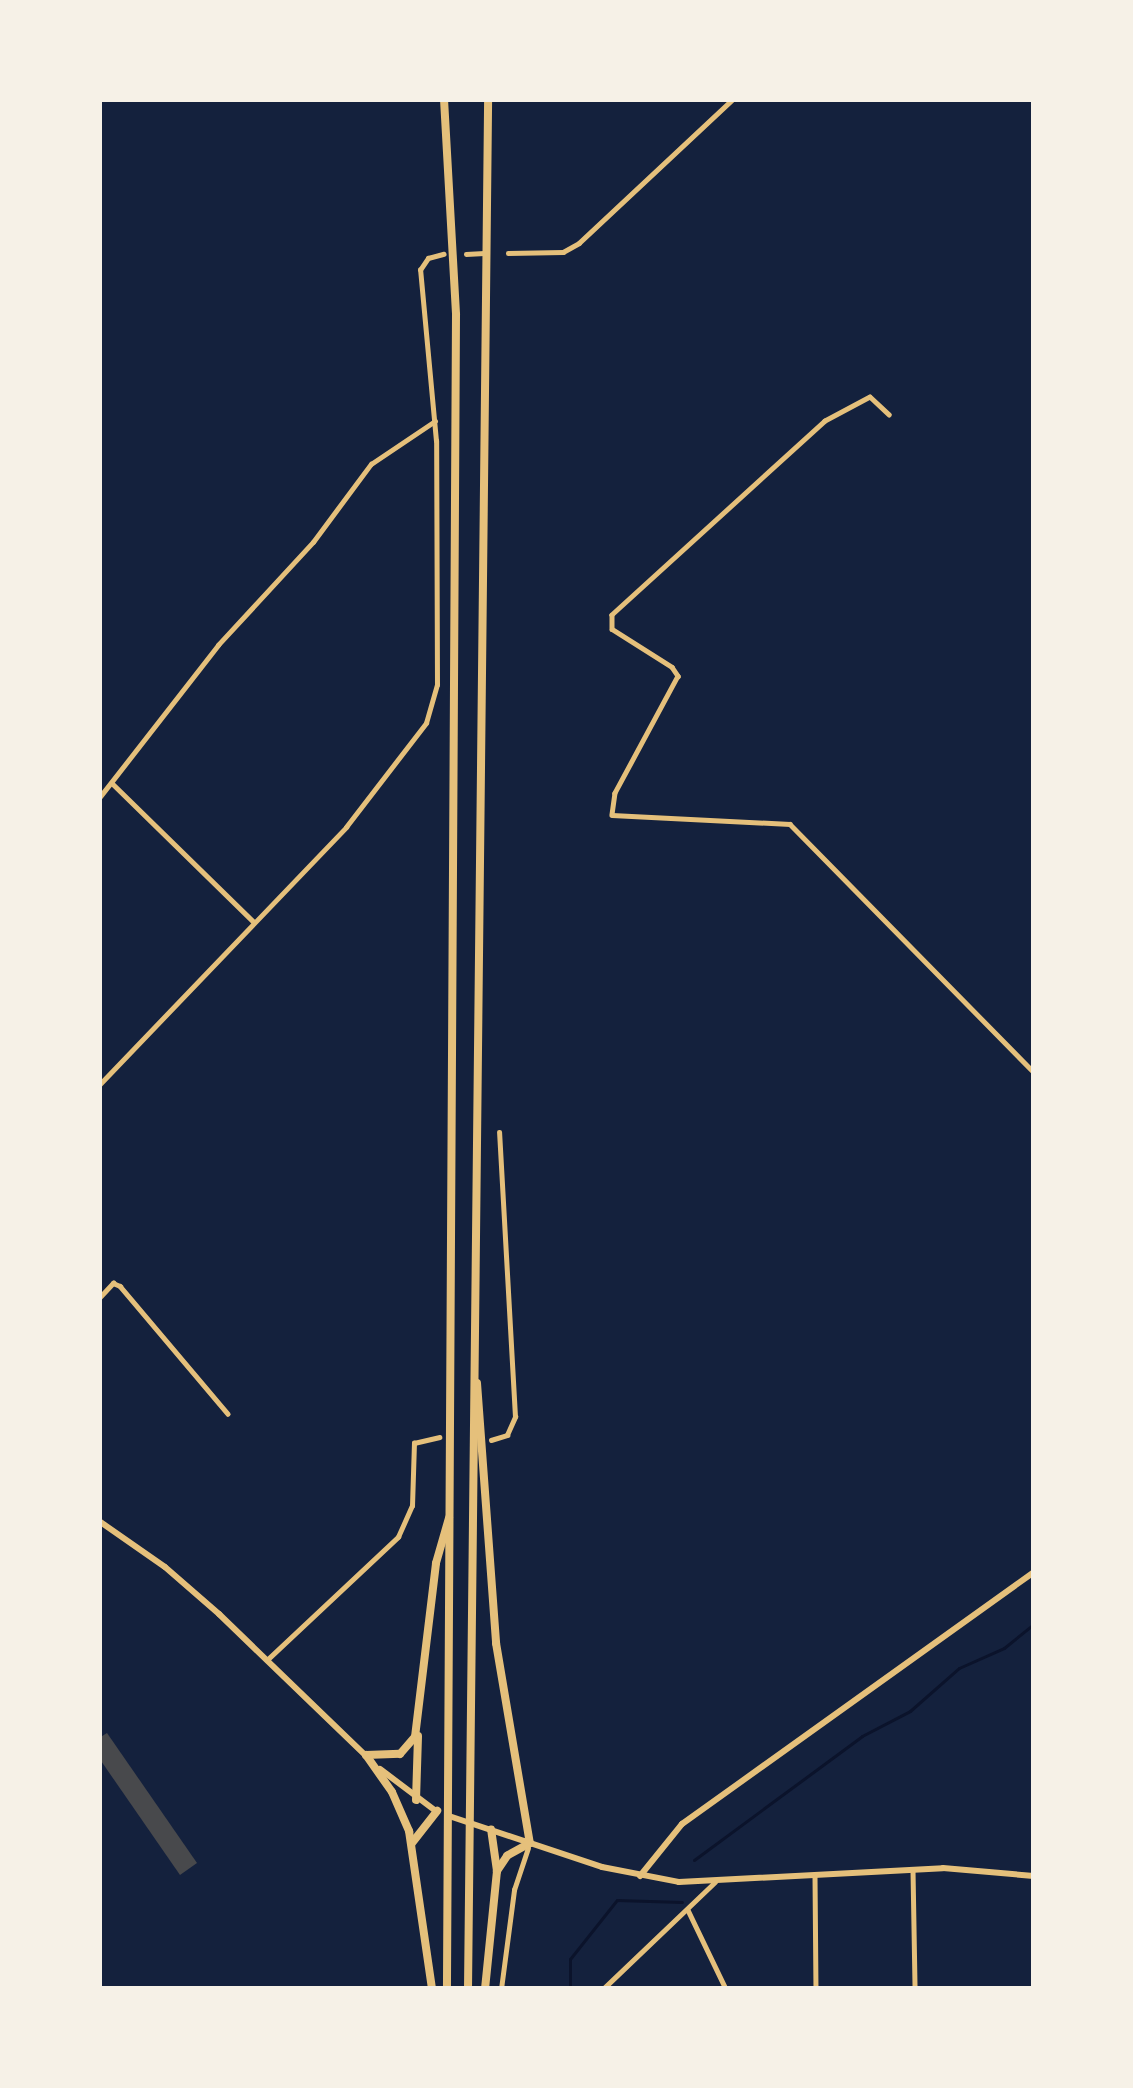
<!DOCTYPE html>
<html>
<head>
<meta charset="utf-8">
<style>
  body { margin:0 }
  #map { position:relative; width:1133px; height:2088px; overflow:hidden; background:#14213d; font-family:Mulish,sans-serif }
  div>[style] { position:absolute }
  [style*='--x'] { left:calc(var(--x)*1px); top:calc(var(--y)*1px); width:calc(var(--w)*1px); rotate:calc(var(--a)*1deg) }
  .stream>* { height:3px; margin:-1.5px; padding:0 1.5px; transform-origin:1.5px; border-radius:1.5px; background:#0b132b }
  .building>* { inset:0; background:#48494c }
  .minor>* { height:4.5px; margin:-2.25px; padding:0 2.25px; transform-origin:2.25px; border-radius:2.25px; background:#e5c07b }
  .tertiary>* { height:6px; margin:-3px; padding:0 3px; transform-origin:3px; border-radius:3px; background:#e5c07b }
  .secondary>* { height:6px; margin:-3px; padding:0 3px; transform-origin:3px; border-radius:3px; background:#e5c07b }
  .motorway>* { height:8px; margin:-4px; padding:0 4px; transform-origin:4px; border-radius:4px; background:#e5c07b }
  span { translate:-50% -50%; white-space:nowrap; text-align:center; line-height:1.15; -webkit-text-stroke:9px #f6f1e7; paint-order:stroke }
  .frame { position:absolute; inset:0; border:102px solid #f6f1e7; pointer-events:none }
</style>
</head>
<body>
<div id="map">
  <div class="stream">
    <div style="--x:694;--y:1860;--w:209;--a:-36.4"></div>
    <div style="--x:862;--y:1736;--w:54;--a:-27.5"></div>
    <div style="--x:910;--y:1711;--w:65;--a:-41.3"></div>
    <div style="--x:959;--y:1668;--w:49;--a:-24"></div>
    <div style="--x:1004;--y:1648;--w:38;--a:-39"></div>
    <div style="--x:570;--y:1989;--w:30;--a:-90"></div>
    <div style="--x:570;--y:1959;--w:75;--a:-51.5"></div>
    <div style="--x:617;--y:1900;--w:65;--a:1.8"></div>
  </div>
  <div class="building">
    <div style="clip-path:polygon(107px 1733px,197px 1863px,180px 1875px,99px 1758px,99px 1738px)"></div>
  </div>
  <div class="minor">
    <div style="--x:508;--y:253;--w:55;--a:-1"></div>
    <div style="--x:563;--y:252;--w:18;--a:-29"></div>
    <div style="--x:579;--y:243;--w:211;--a:-43.1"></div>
    <div style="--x:466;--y:254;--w:18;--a:-3"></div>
    <div style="--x:889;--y:415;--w:26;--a:-137"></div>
    <div style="--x:870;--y:397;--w:51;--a:151.9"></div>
    <div style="--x:825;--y:421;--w:288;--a:137.7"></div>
    <div style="--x:612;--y:615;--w:14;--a:90"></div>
    <div style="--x:612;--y:629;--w:71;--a:32.3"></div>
    <div style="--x:672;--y:667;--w:11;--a:56"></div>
    <div style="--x:678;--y:676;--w:133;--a:118.3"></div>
    <div style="--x:615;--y:793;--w:22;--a:98"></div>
    <div style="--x:612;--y:815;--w:178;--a:2.9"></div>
    <div style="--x:790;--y:824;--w:348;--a:45.5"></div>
    <div style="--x:113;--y:784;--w:197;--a:44.4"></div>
    <div style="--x:99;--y:798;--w:194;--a:-52.1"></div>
    <div style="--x:218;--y:645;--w:140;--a:-47.3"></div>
    <div style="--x:313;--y:542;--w:97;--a:-53.4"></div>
    <div style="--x:371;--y:464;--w:77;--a:-33.9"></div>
    <div style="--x:99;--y:1085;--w:357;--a:-46.2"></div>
    <div style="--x:346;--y:827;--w:131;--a:-52.4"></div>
    <div style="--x:426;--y:723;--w:40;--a:-74"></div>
    <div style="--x:437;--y:685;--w:244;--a:-90.2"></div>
    <div style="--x:436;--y:441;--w:172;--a:-95.3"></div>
    <div style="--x:420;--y:270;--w:14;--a:-56"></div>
    <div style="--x:428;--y:258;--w:16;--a:-15"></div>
    <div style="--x:99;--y:1298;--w:21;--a:-47"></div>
    <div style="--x:113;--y:1283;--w:8;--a:23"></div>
    <div style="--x:120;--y:1286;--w:167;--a:49.8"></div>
    <div style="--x:491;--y:1440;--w:17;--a:-17"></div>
    <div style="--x:507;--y:1435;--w:20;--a:-66"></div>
    <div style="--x:515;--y:1417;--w:285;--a:-93.2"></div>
    <div style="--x:267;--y:1660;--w:180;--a:-43.2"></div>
    <div style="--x:398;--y:1537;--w:34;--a:-66"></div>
    <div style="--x:412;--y:1506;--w:63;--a:-88.2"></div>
    <div style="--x:414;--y:1443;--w:26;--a:-13"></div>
    <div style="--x:913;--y:1870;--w:119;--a:89"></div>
    <div style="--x:815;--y:1876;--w:113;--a:89.5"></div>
    <div style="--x:688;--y:1910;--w:88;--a:64.3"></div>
    <div style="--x:501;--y:1989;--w:100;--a:-82.5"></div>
    <div style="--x:514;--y:1890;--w:44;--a:-71.6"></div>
    <div style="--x:603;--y:1989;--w:155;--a:-43.7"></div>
  </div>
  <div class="tertiary">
    <div style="--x:640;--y:1876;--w:67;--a:-51.1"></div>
    <div style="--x:682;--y:1824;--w:433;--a:-35.6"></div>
  </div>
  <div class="secondary">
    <div style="--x:99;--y:1521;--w:80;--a:34.9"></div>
    <div style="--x:165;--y:1567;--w:72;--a:41"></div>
    <div style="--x:219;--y:1614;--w:204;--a:44"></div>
    <div style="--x:380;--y:1769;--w:70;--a:36.9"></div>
    <div style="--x:449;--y:1816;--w:161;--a:18.4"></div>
    <div style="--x:602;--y:1867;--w:78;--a:11"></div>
    <div style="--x:679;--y:1882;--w:264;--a:-3"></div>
    <div style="--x:943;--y:1868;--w:91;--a:5"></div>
  </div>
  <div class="motorway">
    <div style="--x:444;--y:99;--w:216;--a:86.8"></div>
    <div style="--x:456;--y:315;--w:1674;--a:90.31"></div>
    <div style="--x:477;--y:1383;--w:261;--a:85.8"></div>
    <div style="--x:496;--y:1643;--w:203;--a:80.4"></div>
    <div style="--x:530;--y:1843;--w:26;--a:151"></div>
    <div style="--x:507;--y:1856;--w:18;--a:124"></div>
    <div style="--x:366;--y:1755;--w:34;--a:-2"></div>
    <div style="--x:400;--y:1754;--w:23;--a:-49"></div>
    <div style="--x:415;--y:1737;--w:175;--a:-83.1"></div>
    <div style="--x:436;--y:1563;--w:47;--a:-73.9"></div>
    <div style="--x:366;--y:1755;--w:45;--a:54.9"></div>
    <div style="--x:392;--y:1792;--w:43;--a:66.4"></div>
    <div style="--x:409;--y:1831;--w:160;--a:81.7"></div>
    <div style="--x:416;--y:1800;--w:64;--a:-88.2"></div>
    <div style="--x:412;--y:1843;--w:41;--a:-52"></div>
    <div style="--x:468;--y:1989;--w:1890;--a:-89.39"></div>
    <div style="--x:485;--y:1989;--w:119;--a:-84.2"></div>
    <div style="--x:497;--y:1871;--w:42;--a:-98.1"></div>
  </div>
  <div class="frame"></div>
</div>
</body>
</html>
